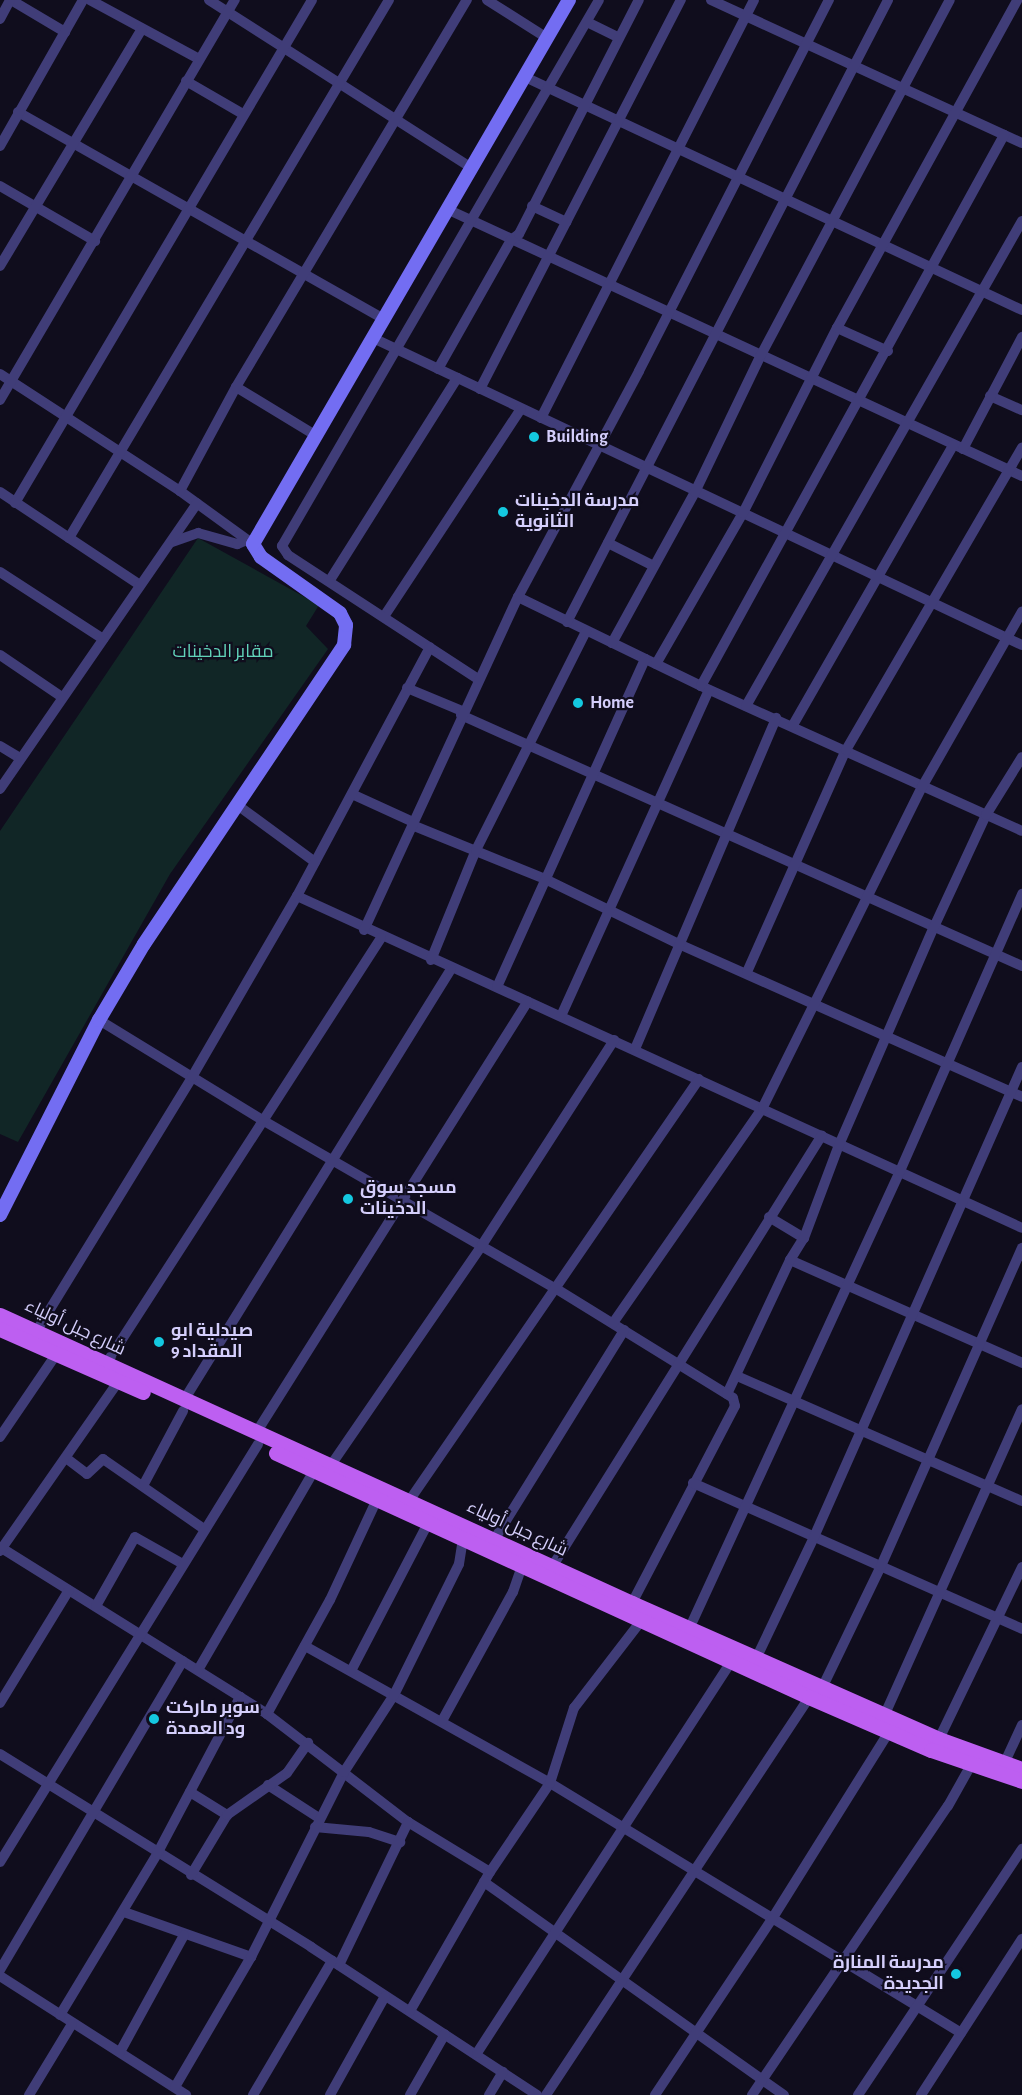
<!DOCTYPE html>
<html>
<head>
<meta charset="utf-8">
<style>
  body { margin:0 }
  #map { position:relative; width:1022px; height:2095px; overflow:hidden; background:#100d1d; font-family:"Alegreya Sans",Cairo,sans-serif }
  div>[style] { position:absolute }
  [style*='--x'] { left:calc(var(--x)*1px); top:calc(var(--y)*1px); width:calc(var(--w)*1px); rotate:calc(var(--a)*1deg) }
  .green>* { inset:0; background:#112626 }
  .street>* { height:10px; margin:-5px; padding:0 5px; transform-origin:5px; border-radius:5px; background:#403d78 }
  .secondary>* { height:14px; margin:-7px; padding:0 7px; transform-origin:7px; border-radius:7px; background:#736df2 }
  .primary>* { height:15px; margin:-7.5px; padding:0 7.5px; transform-origin:7.5px; border-radius:7.5px; background:#bd5ff1 }
  .dots>* { width:16px; height:16px; translate:-50% -50%; box-sizing:border-box; border:3px solid #100d1d; border-radius:50% }
  span { translate:-50% -50%; white-space:nowrap; text-align:center; line-height:1.15; -webkit-text-stroke:4.5px #100d1d; paint-order:stroke }
  .poi-label { font-size:18px; color:#d4cefb; font-weight:700 }
  .left { translate:0 -50%; text-align:left }
  .right { translate:-100% -50%; text-align:right }
  .park-label { font-size:18px; color:#61d3b9 }
  .street-label { font-size:18px; color:#d4cefb }
</style>
</head>
<body>
<div id="map">
  <div class="green">
    <div style="clip-path:polygon(198px 538px,319px 605px,306px 626px,328px 649px,170px 874px,18px 1142px,0 1134px,0 831px)"></div>
  </div>
  <div class="street">
    <div style="--x:11;--y:0;--w:63;--a:30.7"></div>
    <div style="--x:90;--y:0;--w:124;--a:28.4"></div>
    <div style="--x:209;--y:0;--w:313;--a:32.6"></div>
    <div style="--x:487;--y:0;--w:71;--a:32.3"></div>
    <div style="--x:711;--y:0;--w:342;--a:24.7"></div>
    <div style="--x:0;--y:19;--w:21;--a:-62"></div>
    <div style="--x:587;--y:22;--w:34;--a:26"></div>
    <div style="--x:525;--y:77;--w:549;--a:25.12"></div>
    <div style="--x:186;--y:81;--w:66;--a:30.1"></div>
    <div style="--x:18;--y:112;--w:420;--a:29.5"></div>
    <div style="--x:0;--y:146;--w:168;--a:-60.4"></div>
    <div style="--x:0;--y:186;--w:110;--a:30.1"></div>
    <div style="--x:532;--y:206;--w:38;--a:25"></div>
    <div style="--x:449;--y:210;--w:632;--a:24.9"></div>
    <div style="--x:0;--y:266;--w:276;--a:-59.1"></div>
    <div style="--x:837;--y:328;--w:56;--a:24.3"></div>
    <div style="--x:373;--y:338;--w:718;--a:25.32"></div>
    <div style="--x:438;--y:369;--w:148;--a:-60.5"></div>
    <div style="--x:511;--y:240;--w:10;--a:-37"></div>
    <div style="--x:519;--y:234;--w:263;--a:-62.9"></div>
    <div style="--x:0;--y:374;--w:215;--a:33"></div>
    <div style="--x:180;--y:491;--w:90;--a:36"></div>
    <div style="--x:236;--y:387;--w:92;--a:31.3"></div>
    <div style="--x:480;--y:389;--w:438;--a:-62.7"></div>
    <div style="--x:990;--y:396;--w:35;--a:24"></div>
    <div style="--x:0;--y:400;--w:464;--a:-59.6"></div>
    <div style="--x:541;--y:418;--w:469;--a:-63"></div>
    <div style="--x:963;--y:449;--w:127;--a:-62.2"></div>
    <div style="--x:180;--y:491;--w:118;--a:-61.7"></div>
    <div style="--x:236;--y:387;--w:451;--a:-59.2"></div>
    <div style="--x:0;--y:492;--w:168;--a:33.6"></div>
    <div style="--x:15;--y:503;--w:584;--a:-59.44"></div>
    <div style="--x:69;--y:538;--w:626;--a:-59.26"></div>
    <div style="--x:172;--y:542;--w:28;--a:-19"></div>
    <div style="--x:198;--y:533;--w:41;--a:15.8"></div>
    <div style="--x:237;--y:544;--w:11;--a:-22"></div>
    <div style="--x:608;--y:543;--w:49;--a:26.6"></div>
    <div style="--x:0;--y:572;--w:123;--a:33"></div>
    <div style="--x:330;--y:580;--w:239;--a:-57.8"></div>
    <div style="--x:518;--y:597;--w:203;--a:25.9"></div>
    <div style="--x:701;--y:686;--w:352;--a:24.3"></div>
    <div style="--x:385;--y:615;--w:247;--a:-56.6"></div>
    <div style="--x:567;--y:622;--w:700;--a:-62.7"></div>
    <div style="--x:612;--y:643;--w:172;--a:-61.2"></div>
    <div style="--x:695;--y:492;--w:152;--a:-64.3"></div>
    <div style="--x:761;--y:355;--w:402;--a:-62"></div>
    <div style="--x:0;--y:655;--w:75;--a:34.1"></div>
    <div style="--x:656;--y:664;--w:174;--a:-60.1"></div>
    <div style="--x:743;--y:513;--w:208;--a:-63.1"></div>
    <div style="--x:837;--y:328;--w:374;--a:-61.2"></div>
    <div style="--x:478;--y:679;--w:227;--a:-146.9"></div>
    <div style="--x:288;--y:555;--w:11;--a:-124"></div>
    <div style="--x:282;--y:546;--w:631;--a:-59.86"></div>
    <div style="--x:701;--y:686;--w:629;--a:-61.19"></div>
    <div style="--x:407;--y:688;--w:60;--a:22.7"></div>
    <div style="--x:746;--y:706;--w:558;--a:-60.36"></div>
    <div style="--x:461;--y:715;--w:615;--a:24.1"></div>
    <div style="--x:793;--y:725;--w:322;--a:-60.2"></div>
    <div style="--x:0;--y:746;--w:23;--a:31"></div>
    <div style="--x:0;--y:789;--w:347;--a:-55.4"></div>
    <div style="--x:354;--y:795;--w:65;--a:24.6"></div>
    <div style="--x:236;--y:804;--w:98;--a:36.3"></div>
    <div style="--x:412;--y:825;--w:144;--a:22.1"></div>
    <div style="--x:545;--y:879;--w:151;--a:25.9"></div>
    <div style="--x:681;--y:945;--w:373;--a:24"></div>
    <div style="--x:297;--y:896;--w:797;--a:24.6"></div>
    <div style="--x:364;--y:930;--w:367;--a:-65.2"></div>
    <div style="--x:518;--y:597;--w:256;--a:-61.8"></div>
    <div style="--x:639;--y:371;--w:417;--a:-62.9"></div>
    <div style="--x:431;--y:960;--w:119;--a:-67.8"></div>
    <div style="--x:476;--y:850;--w:245;--a:-63.3"></div>
    <div style="--x:747;--y:972;--w:243;--a:-66"></div>
    <div style="--x:846;--y:750;--w:350;--a:-59.8"></div>
    <div style="--x:497;--y:987;--w:360;--a:-65.7"></div>
    <div style="--x:561;--y:1016;--w:358;--a:-65.6"></div>
    <div style="--x:99;--y:1020;--w:193;--a:31.5"></div>
    <div style="--x:264;--y:1121;--w:336;--a:29.9"></div>
    <div style="--x:555;--y:1288;--w:209;--a:31.7"></div>
    <div style="--x:733;--y:1398;--w:8;--a:76"></div>
    <div style="--x:735;--y:1406;--w:222;--a:117.6"></div>
    <div style="--x:635;--y:1049;--w:360;--a:-66.9"></div>
    <div style="--x:769;--y:1217;--w:41;--a:31"></div>
    <div style="--x:790;--y:1260;--w:254;--a:23.9"></div>
    <div style="--x:613;--y:1323;--w:263;--a:-55.2"></div>
    <div style="--x:763;--y:1107;--w:357;--a:-63.6"></div>
    <div style="--x:922;--y:787;--w:202;--a:-60.3"></div>
    <div style="--x:36;--y:1332;--w:299;--a:-58.5"></div>
    <div style="--x:192;--y:1077;--w:209;--a:-59.9"></div>
    <div style="--x:297;--y:896;--w:282;--a:-61.9"></div>
    <div style="--x:106;--y:1364;--w:507;--a:-57.16"></div>
    <div style="--x:737;--y:1376;--w:311;--a:23.7"></div>
    <div style="--x:727;--y:1394;--w:148;--a:-64.8"></div>
    <div style="--x:790;--y:1260;--w:26;--a:-58"></div>
    <div style="--x:804;--y:1238;--w:99;--a:-69.4"></div>
    <div style="--x:839;--y:1145;--w:238;--a:-66.5"></div>
    <div style="--x:934;--y:927;--w:123;--a:-65.1"></div>
    <div style="--x:986;--y:815;--w:68;--a:-58.2"></div>
    <div style="--x:184;--y:1400;--w:507;--a:-58.22"></div>
    <div style="--x:256;--y:1433;--w:510;--a:-57.8"></div>
    <div style="--x:0;--y:1437;--w:102;--a:-55.8"></div>
    <div style="--x:66;--y:1458;--w:26;--a:37"></div>
    <div style="--x:87;--y:1474;--w:22;--a:-43"></div>
    <div style="--x:103;--y:1459;--w:123;--a:34.7"></div>
    <div style="--x:331;--y:1465;--w:267;--a:-55.5"></div>
    <div style="--x:482;--y:1245;--w:244;--a:-57.2"></div>
    <div style="--x:693;--y:1483;--w:360;--a:23.9"></div>
    <div style="--x:144;--y:1484;--w:83;--a:-61.9"></div>
    <div style="--x:409;--y:1501;--w:512;--a:-55.5"></div>
    <div style="--x:494;--y:1540;--w:247;--a:-58.2"></div>
    <div style="--x:0;--y:1547;--w:315;--a:32"></div>
    <div style="--x:267;--y:1714;--w:178;--a:37.5"></div>
    <div style="--x:408;--y:1822;--w:96;--a:31.4"></div>
    <div style="--x:0;--y:1551;--w:206;--a:-55.1"></div>
    <div style="--x:552;--y:1567;--w:509;--a:-57.99"></div>
    <div style="--x:96;--y:1606;--w:79;--a:-60.5"></div>
    <div style="--x:135;--y:1537;--w:55;--a:29.4"></div>
    <div style="--x:690;--y:1627;--w:502;--a:-65.27"></div>
    <div style="--x:900;--y:1171;--w:303;--a:-66.2"></div>
    <div style="--x:305;--y:1646;--w:281;--a:29.2"></div>
    <div style="--x:550;--y:1783;--w:481;--a:31.3"></div>
    <div style="--x:754;--y:1663;--w:140;--a:-64.5"></div>
    <div style="--x:814;--y:1537;--w:514;--a:-66.13"></div>
    <div style="--x:198;--y:1670;--w:230;--a:-59.8"></div>
    <div style="--x:351;--y:1671;--w:167;--a:-62.5"></div>
    <div style="--x:823;--y:1686;--w:133;--a:-64.2"></div>
    <div style="--x:881;--y:1566;--w:348;--a:-66.1"></div>
    <div style="--x:0;--y:1703;--w:132;--a:-58.6"></div>
    <div style="--x:267;--y:1714;--w:130;--a:-61.1"></div>
    <div style="--x:330;--y:1600;--w:111;--a:-65"></div>
    <div style="--x:885;--y:1714;--w:334;--a:-65.8"></div>
    <div style="--x:442;--y:1721;--w:147;--a:-61.2"></div>
    <div style="--x:513;--y:1592;--w:28;--a:-71"></div>
    <div style="--x:939;--y:1739;--w:191;--a:-64.2"></div>
    <div style="--x:0;--y:1754;--w:366;--a:31.8"></div>
    <div style="--x:311;--y:1947;--w:270;--a:33.2"></div>
    <div style="--x:1004;--y:1764;--w:43;--a:-65.2"></div>
    <div style="--x:268;--y:1785;--w:61;--a:32.9"></div>
    <div style="--x:190;--y:1792;--w:44;--a:31.9"></div>
    <div style="--x:315;--y:1827;--w:54;--a:5.3"></div>
    <div style="--x:369;--y:1832;--w:33;--a:18"></div>
    <div style="--x:0;--y:1862;--w:491;--a:-58.3"></div>
    <div style="--x:191;--y:1875;--w:70;--a:-59"></div>
    <div style="--x:227;--y:1815;--w:73;--a:-35"></div>
    <div style="--x:287;--y:1773;--w:37;--a:-55"></div>
    <div style="--x:484;--y:1882;--w:368;--a:35.4"></div>
    <div style="--x:124;--y:1912;--w:135;--a:19.5"></div>
    <div style="--x:339;--y:1965;--w:159;--a:-64.2"></div>
    <div style="--x:0;--y:1970;--w:359;--a:-59.4"></div>
    <div style="--x:0;--y:1976;--w:221;--a:32.6"></div>
    <div style="--x:410;--y:2011;--w:160;--a:-60.1"></div>
    <div style="--x:490;--y:1872;--w:107;--a:-56"></div>
    <div style="--x:550;--y:1783;--w:79;--a:-72.3"></div>
    <div style="--x:574;--y:1708;--w:110;--a:-52.4"></div>
    <div style="--x:60;--y:2015;--w:188;--a:-58.9"></div>
    <div style="--x:157;--y:1854;--w:178;--a:-62.1"></div>
    <div style="--x:120;--y:2052;--w:133;--a:-61.3"></div>
    <div style="--x:477;--y:2053;--w:466;--a:-57"></div>
    <div style="--x:175;--y:2087;--w:151;--a:-59.7"></div>
    <div style="--x:251;--y:1957;--w:207;--a:-63.3"></div>
    <div style="--x:344;--y:1772;--w:92;--a:-57"></div>
    <div style="--x:394;--y:1695;--w:146;--a:-63.6"></div>
    <div style="--x:459;--y:1564;--w:25;--a:-81"></div>
    <div style="--x:29;--y:2095;--w:83;--a:-58.8"></div>
    <div style="--x:253;--y:2095;--w:156;--a:-59.5"></div>
    <div style="--x:330;--y:2095;--w:113;--a:-60.9"></div>
    <div style="--x:410;--y:2095;--w:70;--a:-60.2"></div>
    <div style="--x:489;--y:2095;--w:27;--a:-59"></div>
    <div style="--x:546;--y:2095;--w:477;--a:-56.5"></div>
    <div style="--x:655;--y:2095;--w:211;--a:-56.4"></div>
    <div style="--x:772;--y:1919;--w:221;--a:-58"></div>
    <div style="--x:752;--y:2095;--w:349;--a:-55.9"></div>
    <div style="--x:948;--y:1806;--w:47;--a:-60.7"></div>
    <div style="--x:858;--y:2095;--w:296;--a:-56.3"></div>
    <div style="--x:921;--y:2095;--w:186;--a:-57.1"></div>
  </div>
  <div class="secondary">
    <div style="--x:0;--y:1215;--w:219;--a:-63.1"></div>
    <div style="--x:99;--y:1020;--w:88;--a:-59.4"></div>
    <div style="--x:144;--y:944;--w:360;--a:-56.2"></div>
    <div style="--x:344;--y:645;--w:20;--a:-84"></div>
    <div style="--x:346;--y:625;--w:13;--a:-117"></div>
    <div style="--x:340;--y:613;--w:97;--a:-144.7"></div>
    <div style="--x:261;--y:557;--w:15;--a:-122"></div>
    <div style="--x:253;--y:544;--w:629;--a:-59.85"></div>
  </div>
  <div class="primary">
    <div style="--x:0;--y:1315;--w:695;--a:24.5"></div>
    <div style="--x:632;--y:1603;--w:336;--a:23.9"></div>
    <div style="--x:939;--y:1739;--w:88;--a:19.9"></div>
    <div style="--x:0;--y:1329;--w:156;--a:23.8"></div>
    <div style="--x:276;--y:1453;--w:586;--a:24.6"></div>
    <div style="--x:809;--y:1697;--w:133;--a:23.5"></div>
    <div style="--x:931;--y:1750;--w:96;--a:18.8"></div>
  </div>
  <div class="dots">
    <div style="left:534px;top:437px;background:#14c8e0"></div>
    <div style="left:503px;top:512px;background:#14c8e0"></div>
    <div style="left:578px;top:703px;background:#14c8e0"></div>
    <div style="left:348px;top:1199px;background:#14c8e0"></div>
    <div style="left:159px;top:1342px;background:#14c8e0"></div>
    <div style="left:154px;top:1719px;background:#14c8e0"></div>
    <div style="left:956px;top:1974px;background:#14c8e0"></div>
  </div>
  <div class="poi-label">
    <span class="left" style="left:546px;top:437px">Building</span>
    <span class="left" style="left:515px;top:512px">مدرسة الدخينات<br>الثانوية</span>
    <span class="left" style="left:590px;top:703px">Home</span>
    <span class="left" style="left:360px;top:1199px">مسجد سوق<br>الدخينات</span>
    <span class="left" style="left:171px;top:1342px">صيدلية ابو<br>المقداد 9</span>
    <span class="left" style="left:166px;top:1719px">سوبر ماركت<br>ود العمدة</span>
    <span class="right" style="left:944px;top:1974px">مدرسة المنارة<br>الجديدة</span>
  </div>
  <div class="park-label">
    <span style="left:223px;top:652px">مقابر الدخينات</span>
  </div>
  <div class="street-label">
    <span style="left:75px;top:1328px;rotate:25deg">شارع جبل أولياء</span>
    <span style="left:517px;top:1529px;rotate:25deg">شارع جبل أولياء</span>
  </div>
</div>
</body>
</html>
